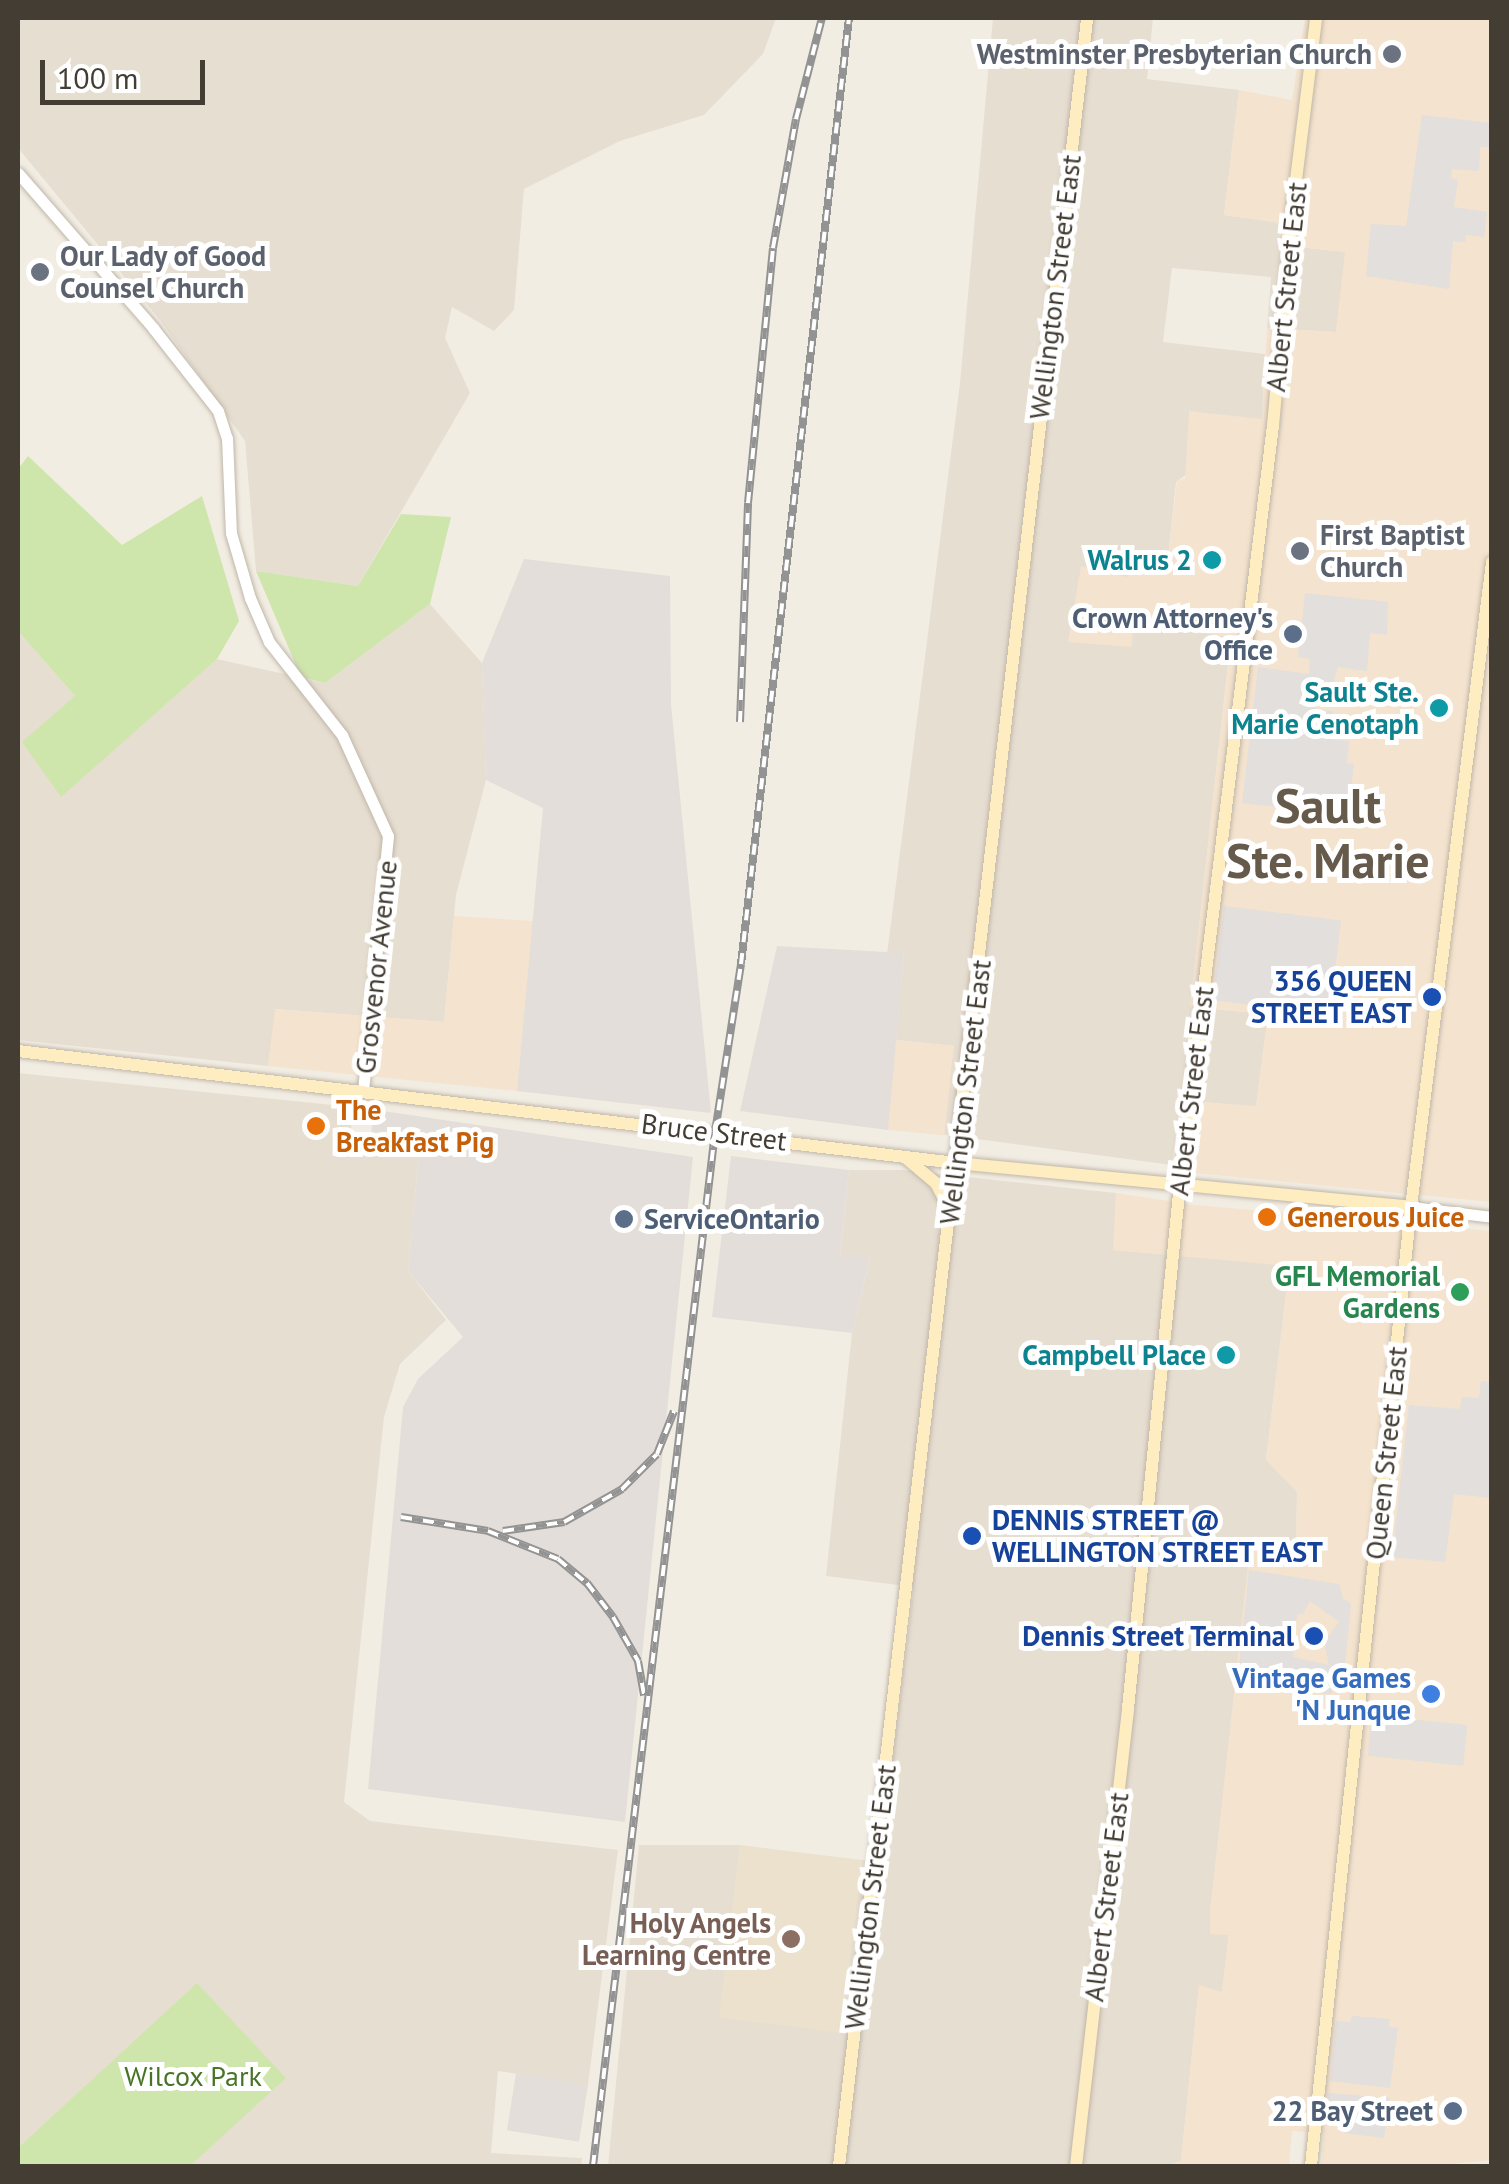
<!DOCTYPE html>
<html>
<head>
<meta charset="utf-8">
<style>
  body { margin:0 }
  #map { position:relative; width:1509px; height:2184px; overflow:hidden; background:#f2ede3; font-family:"PT Sans",sans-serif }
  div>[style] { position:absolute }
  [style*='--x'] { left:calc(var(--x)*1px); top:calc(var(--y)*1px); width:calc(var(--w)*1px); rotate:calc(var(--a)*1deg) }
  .residential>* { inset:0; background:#e6ded1 }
  .commercial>* { inset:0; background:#f4e3ce; transform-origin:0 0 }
  .industrial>* { inset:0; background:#e3ded9; transform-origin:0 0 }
  .education>* { inset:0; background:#ebe1cd; transform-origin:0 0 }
  .green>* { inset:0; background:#cee6ac }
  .parking>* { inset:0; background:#e2dfdc; transform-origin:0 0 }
  .roads { filter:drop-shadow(0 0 2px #c0b7a9) drop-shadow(0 0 2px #c0b7a9) }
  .tertiary>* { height:11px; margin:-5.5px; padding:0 5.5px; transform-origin:5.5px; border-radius:5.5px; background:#fff }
  .secondary>* { height:12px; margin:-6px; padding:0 6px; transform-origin:6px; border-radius:6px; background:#feedc1 }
  .rail>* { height:8px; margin-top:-4px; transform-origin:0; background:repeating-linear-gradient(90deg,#fff 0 11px,#939393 0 22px); box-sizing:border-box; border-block:2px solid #939393 }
  .dots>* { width:28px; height:28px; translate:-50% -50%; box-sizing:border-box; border:5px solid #fff; border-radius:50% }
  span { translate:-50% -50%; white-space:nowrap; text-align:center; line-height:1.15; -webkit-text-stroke:10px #fff; paint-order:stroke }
  .worship-label { font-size:28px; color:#5b616d; font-weight:700 }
  .right { translate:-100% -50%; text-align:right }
  .left { translate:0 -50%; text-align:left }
  .street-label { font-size:28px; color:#433d34 }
  .culture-label { font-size:28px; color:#0d838f; font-weight:700 }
  .service-label { font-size:28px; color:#4e5e75; font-weight:700 }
  .transit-label { font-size:28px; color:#164399; font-weight:700 }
  .food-label { font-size:28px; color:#c56008; font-weight:700 }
  .leisure-label { font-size:28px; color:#27864d; font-weight:700 }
  .shop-label { font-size:28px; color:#366cbe; font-weight:700 }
  .education-label { font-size:28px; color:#785e54; font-weight:700 }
  .park-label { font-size:28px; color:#487428 }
  .town-label { font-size:48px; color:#665a4b; font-weight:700 }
  .frame { position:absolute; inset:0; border:20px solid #433d34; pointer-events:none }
  .scale { position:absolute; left:40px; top:60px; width:165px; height:45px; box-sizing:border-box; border:5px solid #433d34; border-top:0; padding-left:12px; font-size:30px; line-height:35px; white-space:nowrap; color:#433d34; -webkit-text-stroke:8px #fff; paint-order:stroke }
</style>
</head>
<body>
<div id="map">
  <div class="residential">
    <div style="clip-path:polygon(18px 18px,776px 18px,763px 54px,704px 115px,620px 141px,524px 189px,514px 310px,494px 331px,452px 307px,445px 338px,470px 393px,358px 586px,256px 571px,245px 441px,160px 320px,18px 148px)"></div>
    <div style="clip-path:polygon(993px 18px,1153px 18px,1147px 79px,1239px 90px,1224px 215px,1281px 223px,1279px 245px,1346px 252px,1336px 332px,1267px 328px,1271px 277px,1172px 268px,1163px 342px,1265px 354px,1262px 419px,1176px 482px,1167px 566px,1128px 563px,1132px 646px,1132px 620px,1231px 637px,1190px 1007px,1268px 1014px,1256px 1107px,1180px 1100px,1172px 1165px,940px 1134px,954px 1046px,896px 1040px,904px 953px,887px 954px,960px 383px)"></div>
    <div style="clip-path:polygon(430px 604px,482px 663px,486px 780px,456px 895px,444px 1022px,276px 1009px,268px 1066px,18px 1040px,18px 631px,75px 696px,61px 796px,217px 659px,325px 683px)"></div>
    <div style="clip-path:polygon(18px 1073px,352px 1107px,351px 1135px,420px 1143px,408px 1271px,446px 1320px,400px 1364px,384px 1417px,344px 1802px,370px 1821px,618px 1850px,588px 2085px,498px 2071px,491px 2153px,582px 2158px,581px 2166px,18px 2166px)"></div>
    <div style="clip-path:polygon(849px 1170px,902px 1170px,1116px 1193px,1114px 1250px,1290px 1265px,1266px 1459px,1297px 1492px,1296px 1548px,1251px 1546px,1210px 1934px,1229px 1934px,1222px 1992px,1199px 1986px,1181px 2161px,1165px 2166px,608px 2166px,639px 1845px,740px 1845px,722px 2017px,840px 2027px,862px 1860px,880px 1860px,914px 1587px,826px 1576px,852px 1333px,870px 1258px,840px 1256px)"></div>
  </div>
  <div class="commercial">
    <div style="clip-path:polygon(1305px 18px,1491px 18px,1491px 1202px,1196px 1173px,1201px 1102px,1256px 1106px,1268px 1014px,1190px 1007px,1231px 638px,1133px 620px,1132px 647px,1068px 642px,1081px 566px,1127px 577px,1128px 563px,1167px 565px,1177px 481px,1185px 479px,1189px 411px,1262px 419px,1267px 328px,1336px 332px,1345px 252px,1278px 245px,1281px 223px,1224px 215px,1239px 90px,1292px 100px)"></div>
    <div style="clip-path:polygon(454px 916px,533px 921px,517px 1091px,268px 1066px,275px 1009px,444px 1022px)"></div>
    <div style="left:896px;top:1040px;width:58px;height:90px;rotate:6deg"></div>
    <div style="clip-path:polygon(1116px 1193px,1194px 1205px,1491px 1231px,1491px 2160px,1432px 2166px,1322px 2166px,1323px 2133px,1292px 2131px,1289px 2166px,1165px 2166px,1181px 2161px,1199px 1985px,1222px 1992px,1229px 1935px,1210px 1934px,1210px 1911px,1250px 1546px,1296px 1548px,1297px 1492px,1266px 1460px,1289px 1266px,1113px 1250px)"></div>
  </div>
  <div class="industrial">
    <div style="clip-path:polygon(524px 559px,670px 576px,671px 704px,711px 1113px,517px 1091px,543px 808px,486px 780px,482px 663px)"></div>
    <div style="clip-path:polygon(777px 946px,904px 953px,888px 1130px,740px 1111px)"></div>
    <div style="clip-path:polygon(376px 1110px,693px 1157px,625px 1822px,368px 1789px,403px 1407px,418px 1379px,463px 1337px,408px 1271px,420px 1144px,370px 1137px)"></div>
    <div style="clip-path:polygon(731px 1156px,849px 1170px,840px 1255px,870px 1257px,852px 1333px,712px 1317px)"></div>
    <div style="left:516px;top:2073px;width:73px;height:58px;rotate:9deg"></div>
  </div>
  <div class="education">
    <div style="left:740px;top:1845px;width:123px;height:174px;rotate:7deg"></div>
  </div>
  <div class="green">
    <div style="clip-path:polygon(28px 456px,122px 545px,202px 496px,239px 621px,217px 659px,61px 797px,22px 742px,75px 696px,18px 631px,18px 469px)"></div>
    <div style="clip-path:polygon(401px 514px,451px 517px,430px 604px,325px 683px,301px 677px,256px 571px,358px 586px)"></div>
    <div style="clip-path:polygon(197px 1983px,286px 2078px,190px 2166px,18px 2166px,18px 2148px)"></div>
  </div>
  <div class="parking">
    <div style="clip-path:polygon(1422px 115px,1491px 123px,1491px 147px,1480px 147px,1479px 171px,1452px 169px,1451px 178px,1458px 180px,1454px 207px,1487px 212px,1484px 237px,1466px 235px,1465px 242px,1453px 241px,1449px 289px,1366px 276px,1371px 224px,1406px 226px)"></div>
    <div style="clip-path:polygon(1305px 593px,1388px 602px,1387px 635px,1370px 633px,1367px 671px,1338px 667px,1333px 683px,1318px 682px,1315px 708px,1333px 712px,1328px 739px,1349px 741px,1347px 763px,1354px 764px,1348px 815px,1242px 803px,1258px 667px,1309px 674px,1310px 659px,1298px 657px)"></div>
    <div style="left:1224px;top:906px;width:118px;height:95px;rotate:7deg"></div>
    <div style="clip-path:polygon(1481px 1381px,1491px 1382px,1491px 1498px,1454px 1494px,1445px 1562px,1392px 1557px,1409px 1405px,1460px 1409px,1462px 1397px,1479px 1398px)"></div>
    <div style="clip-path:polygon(evenodd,1249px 1570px,1339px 1584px,1343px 1598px,1351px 1604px,1343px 1684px,1335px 1683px,1331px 1675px,1332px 1694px,1237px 1685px,1249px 1570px,1310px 1601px,1339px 1622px,1324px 1642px,1329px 1665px,1293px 1657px,1297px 1614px,1303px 1614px,1310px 1601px)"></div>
    <div style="left:1372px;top:1715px;width:96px;height:41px;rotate:6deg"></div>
    <div style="clip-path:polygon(1352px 2016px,1390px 2019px,1389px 2027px,1398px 2028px,1390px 2088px,1330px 2081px,1336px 2021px,1350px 2022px)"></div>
    <div style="clip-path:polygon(1328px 2093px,1390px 2098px,1384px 2138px,1344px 2133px,1343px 2122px,1325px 2119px)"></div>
  </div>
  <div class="roads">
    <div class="tertiary">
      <div style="--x:18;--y:173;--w:206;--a:48.9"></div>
      <div style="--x:153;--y:328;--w:105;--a:51.9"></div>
      <div style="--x:218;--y:411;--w:28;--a:72"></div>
      <div style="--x:227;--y:438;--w:95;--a:87.6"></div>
      <div style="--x:231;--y:533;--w:68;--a:73.7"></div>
      <div style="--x:250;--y:598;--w:48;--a:66.6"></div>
      <div style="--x:269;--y:642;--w:118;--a:51.9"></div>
      <div style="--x:342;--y:735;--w:111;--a:65.5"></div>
      <div style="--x:388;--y:836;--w:255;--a:95.6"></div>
      <div style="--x:1411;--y:1207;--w:82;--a:7"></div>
    </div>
    <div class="secondary">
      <div style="--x:18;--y:1051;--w:945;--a:6.81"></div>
      <div style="--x:956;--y:1163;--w:457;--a:5.5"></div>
      <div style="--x:906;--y:1158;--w:39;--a:40"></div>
      <div style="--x:936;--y:1183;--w:30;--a:63"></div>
      <div style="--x:839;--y:2166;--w:2162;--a:-83.41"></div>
      <div style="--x:1076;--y:2166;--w:460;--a:-83.5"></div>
      <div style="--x:1128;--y:1709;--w:529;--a:-84.35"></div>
      <div style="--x:1180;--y:1183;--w:763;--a:-83"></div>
      <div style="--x:1273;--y:426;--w:215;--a:-84.9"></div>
      <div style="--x:1292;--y:212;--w:195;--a:-82.9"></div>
      <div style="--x:1311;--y:2166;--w:964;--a:-84.05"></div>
      <div style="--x:1411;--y:1207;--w:650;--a:-82.84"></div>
    </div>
  </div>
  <div class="rail">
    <div style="--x:740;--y:722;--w:219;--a:-87.9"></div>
    <div style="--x:748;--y:503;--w:256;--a:-84.4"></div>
    <div style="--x:773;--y:248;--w:131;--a:-79.9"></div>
    <div style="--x:796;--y:119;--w:104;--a:-75.6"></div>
    <div style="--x:401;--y:1517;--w:88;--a:9.1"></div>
    <div style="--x:488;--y:1531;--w:75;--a:21.8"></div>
    <div style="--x:558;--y:1559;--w:38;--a:40"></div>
    <div style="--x:587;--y:1583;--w:43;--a:52.6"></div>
    <div style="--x:613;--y:1617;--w:51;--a:60.4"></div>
    <div style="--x:638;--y:1661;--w:35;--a:80"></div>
    <div style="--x:503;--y:1531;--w:62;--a:-8.4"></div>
    <div style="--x:564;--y:1522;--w:67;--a:-29.6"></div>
    <div style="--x:622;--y:1489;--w:49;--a:-45"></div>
    <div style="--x:657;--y:1454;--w:46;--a:-68.4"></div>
    <div style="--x:593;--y:2166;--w:1041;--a:-83.27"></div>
    <div style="--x:715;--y:1132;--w:170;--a:-81.2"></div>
    <div style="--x:741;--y:964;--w:952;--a:-83.49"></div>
  </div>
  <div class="dots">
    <div style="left:1392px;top:54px;background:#6b7280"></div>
    <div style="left:40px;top:272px;background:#6b7280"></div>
    <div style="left:1300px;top:551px;background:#6b7280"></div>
    <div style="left:1212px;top:560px;background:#0f9aa8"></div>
    <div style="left:1293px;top:634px;background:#5c6f8a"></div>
    <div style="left:1439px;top:708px;background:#0f9aa8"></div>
    <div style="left:1432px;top:997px;background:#1a4fb4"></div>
    <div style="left:316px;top:1126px;background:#e8710a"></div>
    <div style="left:1267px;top:1217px;background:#e8710a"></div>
    <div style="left:624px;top:1219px;background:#5c6f8a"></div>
    <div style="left:1460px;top:1292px;background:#2e9e5b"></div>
    <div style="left:1226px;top:1355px;background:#0f9aa8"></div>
    <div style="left:972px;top:1536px;background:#1a4fb4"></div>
    <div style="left:1314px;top:1636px;background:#1a4fb4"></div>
    <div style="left:1431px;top:1694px;background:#3f7fe0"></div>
    <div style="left:791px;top:1939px;background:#8d6e63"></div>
    <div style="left:1453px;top:2111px;background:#5c6f8a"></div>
  </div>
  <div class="worship-label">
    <span class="right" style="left:1372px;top:54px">Westminster Presbyterian Church</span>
    <span class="left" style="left:60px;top:272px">Our Lady of Good<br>Counsel Church</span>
    <span class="left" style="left:1320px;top:551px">First Baptist<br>Church</span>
  </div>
  <div class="street-label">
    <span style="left:1055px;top:287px;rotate:-83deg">Wellington Street East</span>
    <span style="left:1286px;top:287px;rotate:-84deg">Albert Street East</span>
    <span style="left:376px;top:967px;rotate:-84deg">Grosvenor Avenue</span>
    <span style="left:1191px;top:1091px;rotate:-83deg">Albert Street East</span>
    <span style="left:965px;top:1092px;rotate:-83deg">Wellington Street East</span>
    <span style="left:714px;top:1132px;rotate:7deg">Bruce Street</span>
    <span style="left:1386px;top:1453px;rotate:-84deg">Queen Street East</span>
    <span style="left:870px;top:1897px;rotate:-83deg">Wellington Street East</span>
    <span style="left:1106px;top:1897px;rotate:-83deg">Albert Street East</span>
  </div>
  <div class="culture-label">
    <span class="right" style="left:1192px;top:560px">Walrus 2</span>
    <span class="right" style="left:1419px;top:708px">Sault Ste.<br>Marie Cenotaph</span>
    <span class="right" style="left:1206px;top:1355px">Campbell Place</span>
  </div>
  <div class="service-label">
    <span class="right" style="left:1273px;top:634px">Crown Attorney's<br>Office</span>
    <span class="left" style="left:644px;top:1219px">ServiceOntario</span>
    <span class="right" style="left:1433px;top:2111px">22 Bay Street</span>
  </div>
  <div class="transit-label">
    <span class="right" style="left:1412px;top:997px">356 QUEEN<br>STREET EAST</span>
    <span class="left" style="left:992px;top:1536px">DENNIS STREET @<br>WELLINGTON STREET EAST</span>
    <span class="right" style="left:1294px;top:1636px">Dennis Street Terminal</span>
  </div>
  <div class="food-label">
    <span class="left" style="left:336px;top:1126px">The<br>Breakfast Pig</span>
    <span class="left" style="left:1287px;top:1217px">Generous Juice</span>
  </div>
  <div class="leisure-label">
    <span class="right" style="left:1440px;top:1292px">GFL Memorial<br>Gardens</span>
  </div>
  <div class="shop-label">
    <span class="right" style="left:1411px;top:1694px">Vintage Games<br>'N Junque</span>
  </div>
  <div class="education-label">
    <span class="right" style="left:771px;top:1939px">Holy Angels<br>Learning Centre</span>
  </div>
  <div class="park-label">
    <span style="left:193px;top:2076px">Wilcox Park</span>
  </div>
  <div class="town-label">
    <span style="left:1328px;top:833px">Sault<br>Ste. Marie</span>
  </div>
  <div class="frame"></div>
  <div class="scale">100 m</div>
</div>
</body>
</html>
